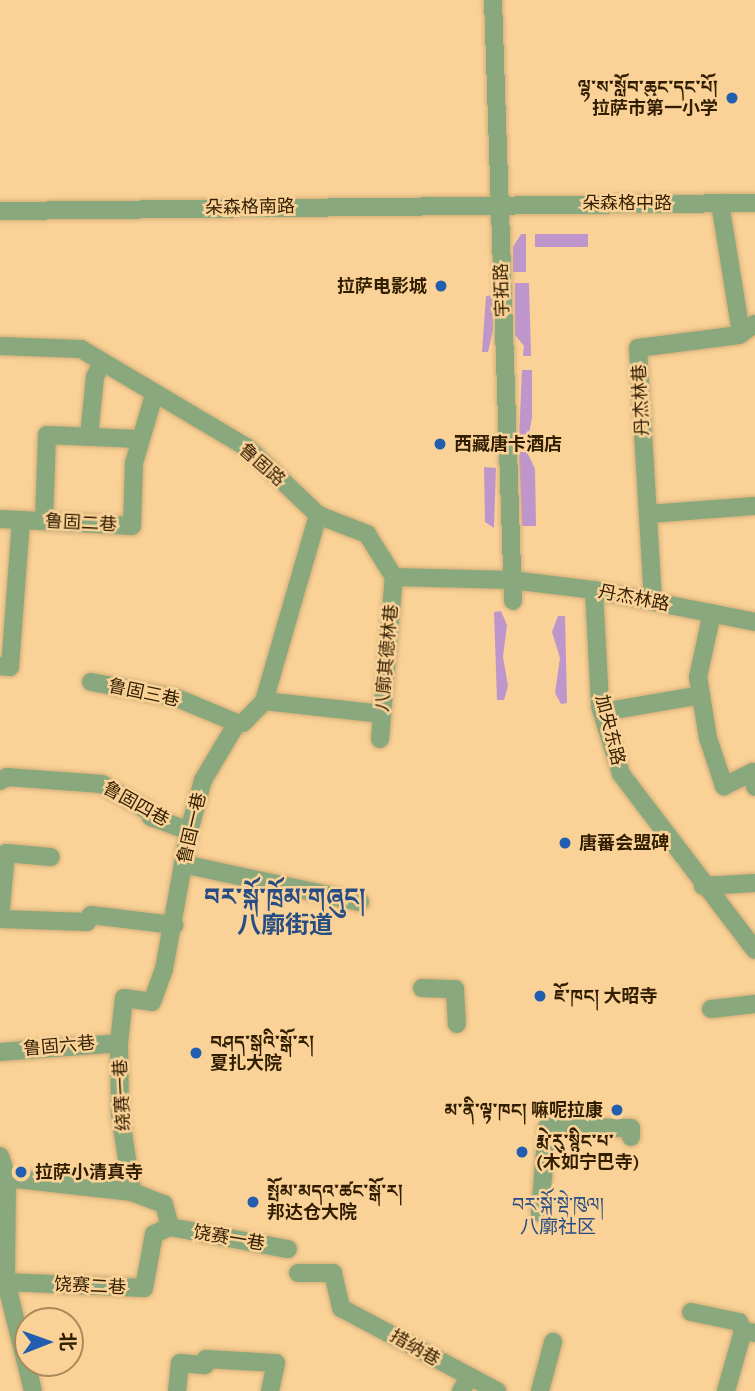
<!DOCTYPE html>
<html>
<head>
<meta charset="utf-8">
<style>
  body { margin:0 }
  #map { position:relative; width:755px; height:1391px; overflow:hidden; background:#fad297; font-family:"Source Serif 4","Noto Sans SC","Noto Serif Tibetan",serif }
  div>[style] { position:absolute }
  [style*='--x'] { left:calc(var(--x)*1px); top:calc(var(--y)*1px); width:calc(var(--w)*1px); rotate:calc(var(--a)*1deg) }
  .green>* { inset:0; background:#be96cc; transform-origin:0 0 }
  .roads { filter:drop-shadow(0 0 2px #d2ae79) drop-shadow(0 0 2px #d2ae79) }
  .minor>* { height:18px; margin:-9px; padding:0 9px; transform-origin:9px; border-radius:9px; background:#89a87d }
  .dots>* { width:19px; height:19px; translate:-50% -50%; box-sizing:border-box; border:4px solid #fad297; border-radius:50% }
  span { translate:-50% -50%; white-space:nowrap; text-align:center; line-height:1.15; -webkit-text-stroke:5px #fad297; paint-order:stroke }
  .poi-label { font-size:18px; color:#311e00; font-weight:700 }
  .right { translate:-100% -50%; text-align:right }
  .left { translate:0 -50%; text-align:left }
  .street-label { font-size:18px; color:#311e00 }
  .neighbourhood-label { font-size:19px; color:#274e84 }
  .district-label { font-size:24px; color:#274e84; font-weight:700 }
  .north { position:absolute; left:14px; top:1307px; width:70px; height:70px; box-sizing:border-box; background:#fad297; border:2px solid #aa8a5b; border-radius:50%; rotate:89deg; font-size:19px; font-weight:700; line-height:28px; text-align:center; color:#311e00 }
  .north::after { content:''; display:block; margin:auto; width:24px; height:32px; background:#215eaf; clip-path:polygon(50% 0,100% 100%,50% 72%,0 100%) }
</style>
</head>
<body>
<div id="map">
  <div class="green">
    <div style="clip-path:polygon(521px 234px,526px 234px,526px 272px,513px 272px,513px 247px)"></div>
    <div style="left:535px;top:234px;width:53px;height:13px"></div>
    <div style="clip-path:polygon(515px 283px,529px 283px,531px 356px,523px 356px,524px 346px,515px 335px)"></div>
    <div style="clip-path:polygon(493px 295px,493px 330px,488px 352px,482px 352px,486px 296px)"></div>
    <div style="clip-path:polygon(522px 370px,532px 370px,532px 418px,528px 439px,519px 439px)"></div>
    <div style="clip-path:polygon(519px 452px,527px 452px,535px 469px,536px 526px,522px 526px)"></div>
    <div style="clip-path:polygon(484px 467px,496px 468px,494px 528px,485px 522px)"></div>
    <div style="clip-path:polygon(501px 611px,507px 625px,503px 657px,508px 686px,504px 700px,497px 700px,494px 612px)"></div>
    <div style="clip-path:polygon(558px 616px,565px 616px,567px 703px,561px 704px,555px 693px,560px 658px,552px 632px)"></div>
  </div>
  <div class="roads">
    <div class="minor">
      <div style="--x:493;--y:0;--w:601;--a:88.09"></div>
      <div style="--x:720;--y:203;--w:132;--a:80.8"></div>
      <div style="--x:0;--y:211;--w:755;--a:-0.61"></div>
      <div style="--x:0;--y:346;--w:81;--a:2.1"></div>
      <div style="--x:81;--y:349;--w:194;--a:30.7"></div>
      <div style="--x:248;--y:448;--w:97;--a:43.7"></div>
      <div style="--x:318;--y:515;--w:53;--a:21.2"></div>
      <div style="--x:367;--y:534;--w:51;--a:57.9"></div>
      <div style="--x:89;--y:436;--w:59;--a:-84.2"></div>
      <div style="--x:95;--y:377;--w:17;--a:-65"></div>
      <div style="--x:648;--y:514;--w:107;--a:-4.3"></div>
      <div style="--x:0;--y:519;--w:21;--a:3"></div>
      <div style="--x:44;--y:521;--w:86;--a:-88"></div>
      <div style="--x:47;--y:435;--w:92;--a:2.5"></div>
      <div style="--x:394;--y:577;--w:118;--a:1.5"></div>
      <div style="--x:512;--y:580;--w:83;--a:7"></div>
      <div style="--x:594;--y:590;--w:164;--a:11.2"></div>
      <div style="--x:594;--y:590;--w:116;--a:87"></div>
      <div style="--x:600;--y:706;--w:71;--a:72.8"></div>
      <div style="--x:621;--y:774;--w:221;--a:52.7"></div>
      <div style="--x:653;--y:601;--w:253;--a:-93.4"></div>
      <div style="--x:638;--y:348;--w:102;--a:-7.3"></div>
      <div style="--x:739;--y:335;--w:19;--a:-35"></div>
      <div style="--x:712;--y:613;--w:66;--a:102.3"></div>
      <div style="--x:698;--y:677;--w:62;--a:80.7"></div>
      <div style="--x:708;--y:738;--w:51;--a:71.6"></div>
      <div style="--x:724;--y:786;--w:32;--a:-26"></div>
      <div style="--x:753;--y:772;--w:15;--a:82"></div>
      <div style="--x:0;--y:666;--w:10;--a:6"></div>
      <div style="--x:10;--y:667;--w:147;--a:-85.7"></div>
      <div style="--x:21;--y:520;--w:111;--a:3.1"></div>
      <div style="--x:132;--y:526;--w:63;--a:-88.2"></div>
      <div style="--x:134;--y:463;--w:71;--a:-73.6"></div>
      <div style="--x:91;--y:682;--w:87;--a:10.5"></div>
      <div style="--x:177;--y:698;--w:65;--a:22.6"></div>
      <div style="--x:264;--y:701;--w:119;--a:6.3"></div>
      <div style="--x:602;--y:712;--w:100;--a:-9.7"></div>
      <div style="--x:380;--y:739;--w:163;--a:-85.1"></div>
      <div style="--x:0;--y:781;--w:8;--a:-30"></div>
      <div style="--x:7;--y:777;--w:95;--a:4.2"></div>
      <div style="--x:102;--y:784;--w:56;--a:30.3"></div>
      <div style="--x:150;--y:812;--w:5;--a:79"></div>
      <div style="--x:151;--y:817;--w:40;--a:20.2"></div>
      <div style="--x:183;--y:864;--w:181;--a:12.1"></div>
      <div style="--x:703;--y:886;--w:52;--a:-3.3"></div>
      <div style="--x:0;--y:919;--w:87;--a:2"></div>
      <div style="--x:87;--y:922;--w:8;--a:-60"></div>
      <div style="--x:91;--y:915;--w:84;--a:6.9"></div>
      <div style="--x:0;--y:919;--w:66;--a:-84.8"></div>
      <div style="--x:6;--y:853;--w:45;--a:5.1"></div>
      <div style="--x:422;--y:988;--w:33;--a:2"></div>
      <div style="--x:455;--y:989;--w:35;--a:87"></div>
      <div style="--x:711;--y:1009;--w:44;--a:-6.5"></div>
      <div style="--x:0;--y:1052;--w:119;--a:-4.3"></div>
      <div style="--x:0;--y:1156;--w:23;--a:72"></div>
      <div style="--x:7;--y:1178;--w:104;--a:90.6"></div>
      <div style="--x:6;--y:1282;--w:112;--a:76.1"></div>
      <div style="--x:7;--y:1178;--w:126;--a:6.4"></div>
      <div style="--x:132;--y:1192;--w:34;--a:21"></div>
      <div style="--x:164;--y:1204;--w:24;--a:75"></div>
      <div style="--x:132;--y:1192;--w:79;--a:-98.7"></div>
      <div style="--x:120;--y:1114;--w:71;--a:-90.8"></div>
      <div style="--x:119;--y:1043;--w:45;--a:-83.7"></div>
      <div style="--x:124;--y:998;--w:28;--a:8"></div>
      <div style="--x:152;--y:1002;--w:35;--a:-70"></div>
      <div style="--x:164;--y:969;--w:140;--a:-79.7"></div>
      <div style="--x:189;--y:831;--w:53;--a:-74.6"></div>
      <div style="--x:203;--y:780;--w:66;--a:-59.2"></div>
      <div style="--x:237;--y:723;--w:6;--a:0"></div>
      <div style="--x:243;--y:723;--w:30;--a:-46"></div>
      <div style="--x:264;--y:701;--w:194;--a:-73.8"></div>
      <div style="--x:540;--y:1213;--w:86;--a:-85.3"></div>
      <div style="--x:547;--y:1127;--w:84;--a:0.7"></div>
      <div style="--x:631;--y:1128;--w:9;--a:90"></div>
      <div style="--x:170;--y:1227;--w:120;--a:10.6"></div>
      <div style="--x:298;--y:1273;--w:35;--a:0"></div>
      <div style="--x:333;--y:1273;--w:36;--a:77"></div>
      <div style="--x:341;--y:1308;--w:177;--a:28"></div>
      <div style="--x:6;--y:1282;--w:138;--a:2.5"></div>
      <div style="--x:144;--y:1288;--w:55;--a:-79.5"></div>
      <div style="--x:154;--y:1234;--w:17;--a:-24"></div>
      <div style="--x:691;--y:1312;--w:49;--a:11.8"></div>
      <div style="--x:739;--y:1322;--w:10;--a:66"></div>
      <div style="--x:177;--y:1391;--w:28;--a:-84"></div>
      <div style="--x:180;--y:1363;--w:25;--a:5"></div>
      <div style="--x:205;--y:1365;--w:6;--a:-81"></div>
      <div style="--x:206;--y:1359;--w:70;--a:3.3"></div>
      <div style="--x:276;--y:1363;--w:29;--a:102"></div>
      <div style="--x:461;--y:1391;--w:14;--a:-60"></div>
      <div style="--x:540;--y:1391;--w:51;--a:-75.1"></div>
      <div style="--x:726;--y:1391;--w:62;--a:-74.2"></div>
      <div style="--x:743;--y:1331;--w:12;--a:9"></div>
    </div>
  </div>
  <div class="dots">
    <div style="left:732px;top:98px;background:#215eaf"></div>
    <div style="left:441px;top:286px;background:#215eaf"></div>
    <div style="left:440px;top:444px;background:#215eaf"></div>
    <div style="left:565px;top:843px;background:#215eaf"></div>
    <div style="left:540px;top:996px;background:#215eaf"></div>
    <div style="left:196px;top:1053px;background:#215eaf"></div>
    <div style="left:617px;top:1110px;background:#215eaf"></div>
    <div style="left:522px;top:1152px;background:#215eaf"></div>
    <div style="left:21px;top:1172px;background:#215eaf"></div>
    <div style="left:253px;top:1202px;background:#215eaf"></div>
  </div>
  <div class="poi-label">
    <span class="right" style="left:718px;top:98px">ལྷ་ས་སློབ་ཆུང་དང་པོ།<br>拉萨市第一小学</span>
    <span class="right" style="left:427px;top:286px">拉萨电影城</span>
    <span class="left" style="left:454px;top:444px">西藏唐卡酒店</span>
    <span class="left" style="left:579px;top:843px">唐蕃会盟碑</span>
    <span class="left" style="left:554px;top:996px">ཇོ་ཁང། 大昭寺</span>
    <span class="left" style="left:210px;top:1053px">བཤད་སྒྲའི་སྒོ་ར།<br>夏扎大院</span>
    <span class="right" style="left:603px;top:1110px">མ་ནི་ལྟ་ཁང། 嘛呢拉康</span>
    <span class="left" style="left:536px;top:1152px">རྨེ་རུ་སྙིང་པ་<br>(木如宁巴寺)</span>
    <span class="left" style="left:35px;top:1172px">拉萨小清真寺</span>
    <span class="left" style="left:267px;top:1202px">སྤོམ་མདའ་ཚང་སྒོ་ར།<br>邦达仓大院</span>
  </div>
  <div class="street-label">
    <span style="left:627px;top:203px">朵森格中路</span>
    <span style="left:250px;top:207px;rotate:-1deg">朵森格南路</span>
    <span style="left:502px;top:290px;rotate:-92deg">宇拓路</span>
    <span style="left:641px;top:400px;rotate:-93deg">丹杰林巷</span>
    <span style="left:262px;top:465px;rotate:41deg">鲁固路</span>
    <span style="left:81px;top:523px;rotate:3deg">鲁固二巷</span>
    <span style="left:634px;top:598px;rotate:11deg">丹杰林路</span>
    <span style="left:387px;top:658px;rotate:-85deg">八廓其德林巷</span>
    <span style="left:144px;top:693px;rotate:12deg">鲁固三巷</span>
    <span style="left:610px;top:730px;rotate:76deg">加央东路</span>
    <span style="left:136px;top:804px;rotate:29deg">鲁固四巷</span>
    <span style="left:192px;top:828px;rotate:-77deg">鲁固一巷</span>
    <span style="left:59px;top:1046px;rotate:-5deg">鲁固六巷</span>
    <span style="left:122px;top:1095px;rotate:-93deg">绕赛一巷</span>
    <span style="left:229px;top:1238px;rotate:10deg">饶赛一巷</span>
    <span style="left:90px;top:1286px;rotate:3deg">饶赛二巷</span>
    <span style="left:415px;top:1348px;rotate:30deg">措纳巷</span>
  </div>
  <div class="neighbourhood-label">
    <span style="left:558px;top:1216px">བར་སྐོ་སྡེ་ཁུལ།<br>八廓社区</span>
  </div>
  <div class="district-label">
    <span style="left:285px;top:911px">བར་སྐོ་ཁྲོམ་གཞུང།<br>八廓街道</span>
  </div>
  <div class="north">北</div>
</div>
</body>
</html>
